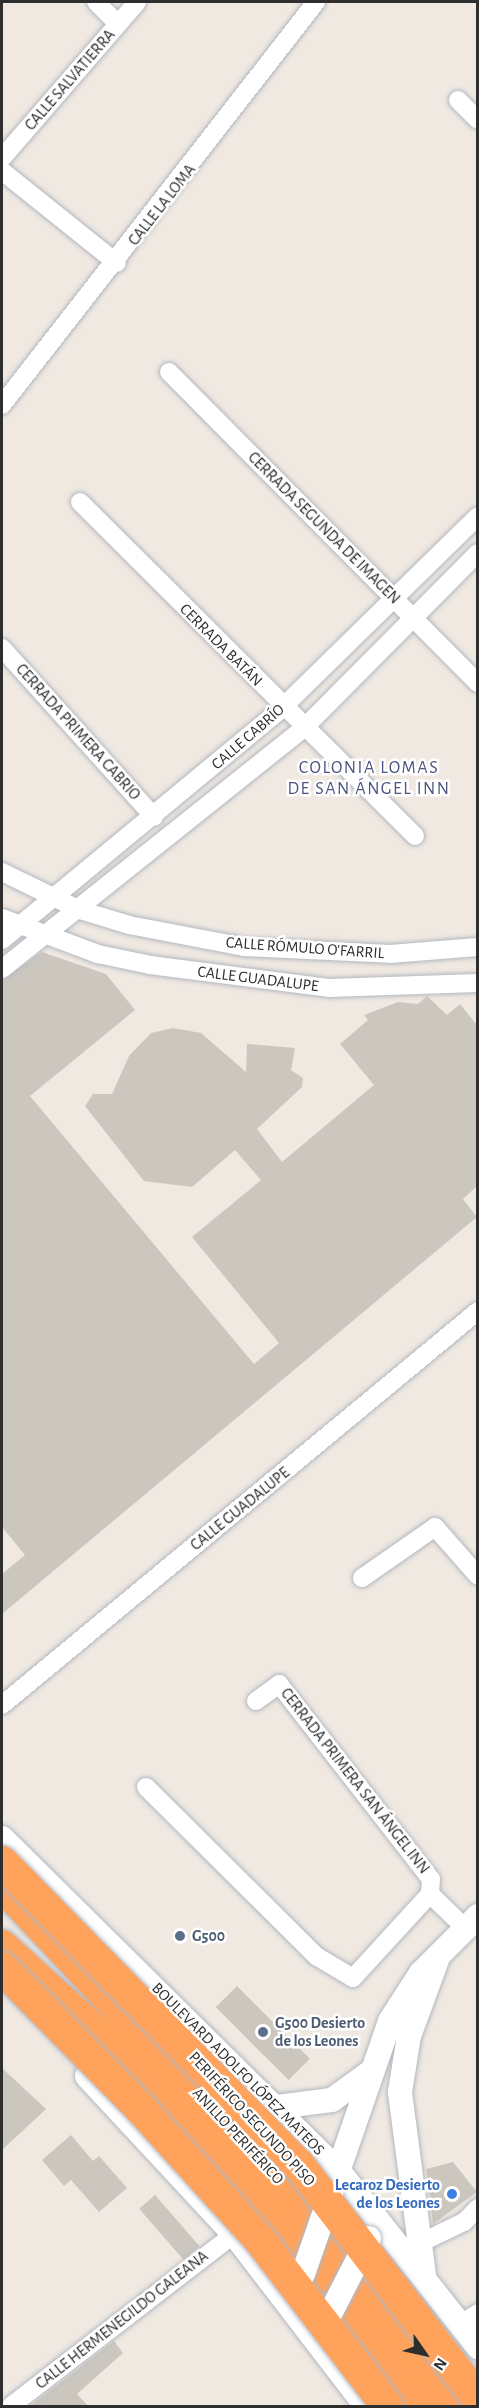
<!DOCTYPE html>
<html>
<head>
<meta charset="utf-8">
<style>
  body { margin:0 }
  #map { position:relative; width:479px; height:2408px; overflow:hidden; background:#efe9e1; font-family:"Alegreya Sans",sans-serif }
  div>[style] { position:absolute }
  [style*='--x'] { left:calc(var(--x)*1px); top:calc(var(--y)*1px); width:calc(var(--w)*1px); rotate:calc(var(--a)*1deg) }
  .building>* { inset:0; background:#cbc7bf; transform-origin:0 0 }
  .roads { filter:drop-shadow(0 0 2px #b4b7c1) drop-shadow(0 0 2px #b4b7c1) }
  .street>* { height:18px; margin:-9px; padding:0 9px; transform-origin:9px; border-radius:9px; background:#fff }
  .secondary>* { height:24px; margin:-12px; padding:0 12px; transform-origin:12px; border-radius:12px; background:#fff }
  .highway>* { height:32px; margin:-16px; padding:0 16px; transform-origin:16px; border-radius:16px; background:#ffa35c }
  .bridges { filter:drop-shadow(0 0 2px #b4b7c1) drop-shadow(0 0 2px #b4b7c1) }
  .secondary-bridge>* { height:24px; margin:-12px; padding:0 12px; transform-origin:12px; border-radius:12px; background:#fff }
  .highway-bridge>* { height:32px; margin:-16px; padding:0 16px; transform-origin:16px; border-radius:16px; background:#ffa35c }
  .dots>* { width:16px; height:16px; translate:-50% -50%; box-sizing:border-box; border:3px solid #fff; border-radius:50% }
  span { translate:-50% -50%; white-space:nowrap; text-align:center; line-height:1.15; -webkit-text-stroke:5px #fff; paint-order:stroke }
  .street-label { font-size:16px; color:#2e2e2e }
  .service-label { font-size:16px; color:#4e5e75; font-weight:700 }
  .left { translate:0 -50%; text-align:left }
  .shop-label { font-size:16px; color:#366cbe; font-weight:700 }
  .right { translate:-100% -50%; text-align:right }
  .neighbourhood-label { font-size:18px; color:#4d5680; letter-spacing:1.5px }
  .frame { position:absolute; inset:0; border:3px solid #2e2e2e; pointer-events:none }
  .north { position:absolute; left:395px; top:2324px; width:60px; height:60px; -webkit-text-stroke:4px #fff; paint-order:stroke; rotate:124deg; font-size:16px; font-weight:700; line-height:24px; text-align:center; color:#2e2e2e }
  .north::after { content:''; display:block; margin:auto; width:21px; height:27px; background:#2e2e2e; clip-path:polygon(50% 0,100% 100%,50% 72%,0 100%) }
</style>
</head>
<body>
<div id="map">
  <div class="building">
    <div style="clip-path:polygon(42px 952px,106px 974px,135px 1010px,30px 1096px,254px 1364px,279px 1343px,192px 1237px,261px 1180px,235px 1150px,192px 1187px,144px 1181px,85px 1106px,93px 1094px,112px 1094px,129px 1056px,151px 1033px,173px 1028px,201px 1033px,246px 1072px,247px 1044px,295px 1048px,291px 1070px,303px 1078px,302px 1087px,257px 1129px,282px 1162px,374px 1085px,340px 1044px,368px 1020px,364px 1015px,398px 1002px,418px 1004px,427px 996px,447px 1015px,460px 1004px,477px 1025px,477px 1186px,463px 1199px,477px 1217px,2px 1614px,2px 1574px,25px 1555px,2px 1527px,2px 980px)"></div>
    <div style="left:237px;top:1986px;width:103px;height:30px;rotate:45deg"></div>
    <div style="clip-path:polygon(2px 2068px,46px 2109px,2px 2150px)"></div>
    <div style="clip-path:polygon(71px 2135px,93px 2161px,99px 2156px,127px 2188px,99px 2212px,71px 2180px,64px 2186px,42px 2160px)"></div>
    <div style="clip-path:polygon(453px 2162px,477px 2192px,433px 2224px,426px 2169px)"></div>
    <div style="left:155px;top:2195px;width:68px;height:21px;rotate:49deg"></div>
    <div style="clip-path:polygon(114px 2341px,123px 2353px,77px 2394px,88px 2406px,30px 2406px)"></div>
  </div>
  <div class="roads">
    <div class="street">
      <div style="--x:96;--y:2;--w:31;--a:45"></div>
      <div style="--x:458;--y:100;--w:28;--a:45"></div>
      <div style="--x:2;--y:158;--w:206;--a:-49.1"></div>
      <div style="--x:2;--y:171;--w:147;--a:38.7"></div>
      <div style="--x:169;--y:372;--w:438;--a:45.2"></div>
      <div style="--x:2;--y:405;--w:511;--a:-52.08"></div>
      <div style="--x:80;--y:502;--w:473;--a:44.9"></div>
      <div style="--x:2;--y:648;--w:227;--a:48"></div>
      <div style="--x:2;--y:872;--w:87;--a:26"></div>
      <div style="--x:80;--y:910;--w:51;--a:17"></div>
      <div style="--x:129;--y:925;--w:117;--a:10.8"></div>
      <div style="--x:244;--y:947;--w:146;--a:2.7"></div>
      <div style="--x:390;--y:954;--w:88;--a:-4.5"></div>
      <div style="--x:2;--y:918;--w:103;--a:20.6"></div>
      <div style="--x:98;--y:954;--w:53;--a:11.9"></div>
      <div style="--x:150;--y:965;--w:180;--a:7.3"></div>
      <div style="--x:329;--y:988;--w:149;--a:-1.9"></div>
      <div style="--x:2;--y:940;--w:364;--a:-39.6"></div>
      <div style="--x:282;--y:708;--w:274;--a:-44.4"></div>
      <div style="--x:2;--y:969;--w:385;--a:-38.6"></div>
      <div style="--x:303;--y:729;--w:248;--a:-45.2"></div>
      <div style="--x:362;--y:1578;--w:89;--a:-34.9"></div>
      <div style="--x:435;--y:1527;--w:65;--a:48.7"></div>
      <div style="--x:256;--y:1701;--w:29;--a:-36"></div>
      <div style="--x:279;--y:1684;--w:247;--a:52.1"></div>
      <div style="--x:431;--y:1879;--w:15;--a:94"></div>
      <div style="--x:430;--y:1894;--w:49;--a:44.2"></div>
      <div style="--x:2;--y:1705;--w:618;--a:-39.62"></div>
      <div style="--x:146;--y:1787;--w:240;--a:44.8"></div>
      <div style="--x:316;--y:1956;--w:43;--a:30.7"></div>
      <div style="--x:353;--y:1978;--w:114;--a:-47.5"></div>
      <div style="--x:418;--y:2244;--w:51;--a:-25.6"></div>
      <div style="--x:464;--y:2222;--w:20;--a:-45"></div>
      <div style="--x:460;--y:2324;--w:21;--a:-31"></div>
      <div style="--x:11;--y:2406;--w:282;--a:-37.6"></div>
    </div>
    <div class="secondary">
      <div style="--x:2;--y:1838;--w:472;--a:44.7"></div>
      <div style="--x:338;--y:2170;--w:226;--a:51.7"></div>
      <div style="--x:87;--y:2076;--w:216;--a:47.1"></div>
      <div style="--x:234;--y:2234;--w:217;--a:52.5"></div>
      <div style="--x:277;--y:2107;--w:55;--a:-7.3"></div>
      <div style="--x:332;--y:2100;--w:46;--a:-36.1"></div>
      <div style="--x:334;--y:2183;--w:171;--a:-70.9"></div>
      <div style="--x:390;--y:2021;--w:57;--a:-57.1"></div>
      <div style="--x:421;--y:1973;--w:81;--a:-45"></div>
      <div style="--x:424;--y:2275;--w:185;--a:-97.5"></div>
      <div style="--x:400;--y:2092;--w:57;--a:-80.9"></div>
      <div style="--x:409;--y:2036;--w:81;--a:-69.8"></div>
    </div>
    <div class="highway">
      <div style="--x:2;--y:1885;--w:405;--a:46.7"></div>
      <div style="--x:280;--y:2180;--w:283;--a:52.9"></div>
      <div style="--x:2;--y:1946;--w:212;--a:42.3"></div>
      <div style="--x:159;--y:2089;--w:146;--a:45.6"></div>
      <div style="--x:261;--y:2193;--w:265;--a:53.6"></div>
    </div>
  </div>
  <div class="bridges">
    <div class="secondary-bridge">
      <div style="--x:303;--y:2274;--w:85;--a:-70.7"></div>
      <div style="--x:331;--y:2312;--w:83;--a:-62.8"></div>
    </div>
    <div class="highway-bridge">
      <div style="--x:2;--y:1862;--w:424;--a:45.6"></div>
      <div style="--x:299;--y:2165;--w:294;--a:52.5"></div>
      <div style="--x:2;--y:1968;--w:198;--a:45.4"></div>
      <div style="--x:141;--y:2109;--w:176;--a:47.8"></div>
      <div style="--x:259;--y:2239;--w:210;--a:52.5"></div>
    </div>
  </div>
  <div class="dots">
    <div style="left:180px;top:1936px;background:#5c6f8a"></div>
    <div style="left:263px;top:2032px;background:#5c6f8a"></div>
    <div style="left:452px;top:2194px;background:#3f7fe0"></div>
  </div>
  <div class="street-label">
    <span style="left:70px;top:80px;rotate:-49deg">CALLE SALVATIERRA</span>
    <span style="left:162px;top:205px;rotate:-52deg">CALLE LA LOMA</span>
    <span style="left:324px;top:528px;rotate:45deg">CERRADA SEGUNDA DE IMAGEN</span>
    <span style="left:221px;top:645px;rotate:45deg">CERRADA BATÁN</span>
    <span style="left:78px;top:732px;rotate:48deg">CERRADA PRIMERA CABRIO</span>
    <span style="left:248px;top:737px;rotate:-41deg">CALLE CABRÍO</span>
    <span style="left:305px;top:948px;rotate:4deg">CALLE RÓMULO O'FARRIL</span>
    <span style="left:258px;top:979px;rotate:7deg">CALLE GUADALUPE</span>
    <span style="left:240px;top:1509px;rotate:-39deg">CALLE GUADALUPE</span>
    <span style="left:355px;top:1781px;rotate:52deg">CERRADA PRIMERA SAN ÁNGEL INN</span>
    <span style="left:238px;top:2069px;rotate:45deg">BOULEVARD ADOLFO LÓPEZ MATEOS</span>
    <span style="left:252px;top:2119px;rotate:47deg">PERIFÉRICO SEGUNDO PISO</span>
    <span style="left:238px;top:2136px;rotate:47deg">ANILLO PERIFÉRICO</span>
    <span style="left:122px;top:2320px;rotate:-38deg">CALLE HERMENEGILDO GALEANA</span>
  </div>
  <div class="service-label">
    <span class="left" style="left:192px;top:1936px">G500</span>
    <span class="left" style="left:275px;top:2032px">G500 Desierto<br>de los Leones</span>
  </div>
  <div class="shop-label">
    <span class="right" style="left:440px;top:2194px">Lecaroz Desierto<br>de los Leones</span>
  </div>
  <div class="neighbourhood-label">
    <span style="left:369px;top:779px">COLONIA LOMAS<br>DE SAN ÁNGEL INN</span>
  </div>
  <div class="frame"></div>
  <div class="north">N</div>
</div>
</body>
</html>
